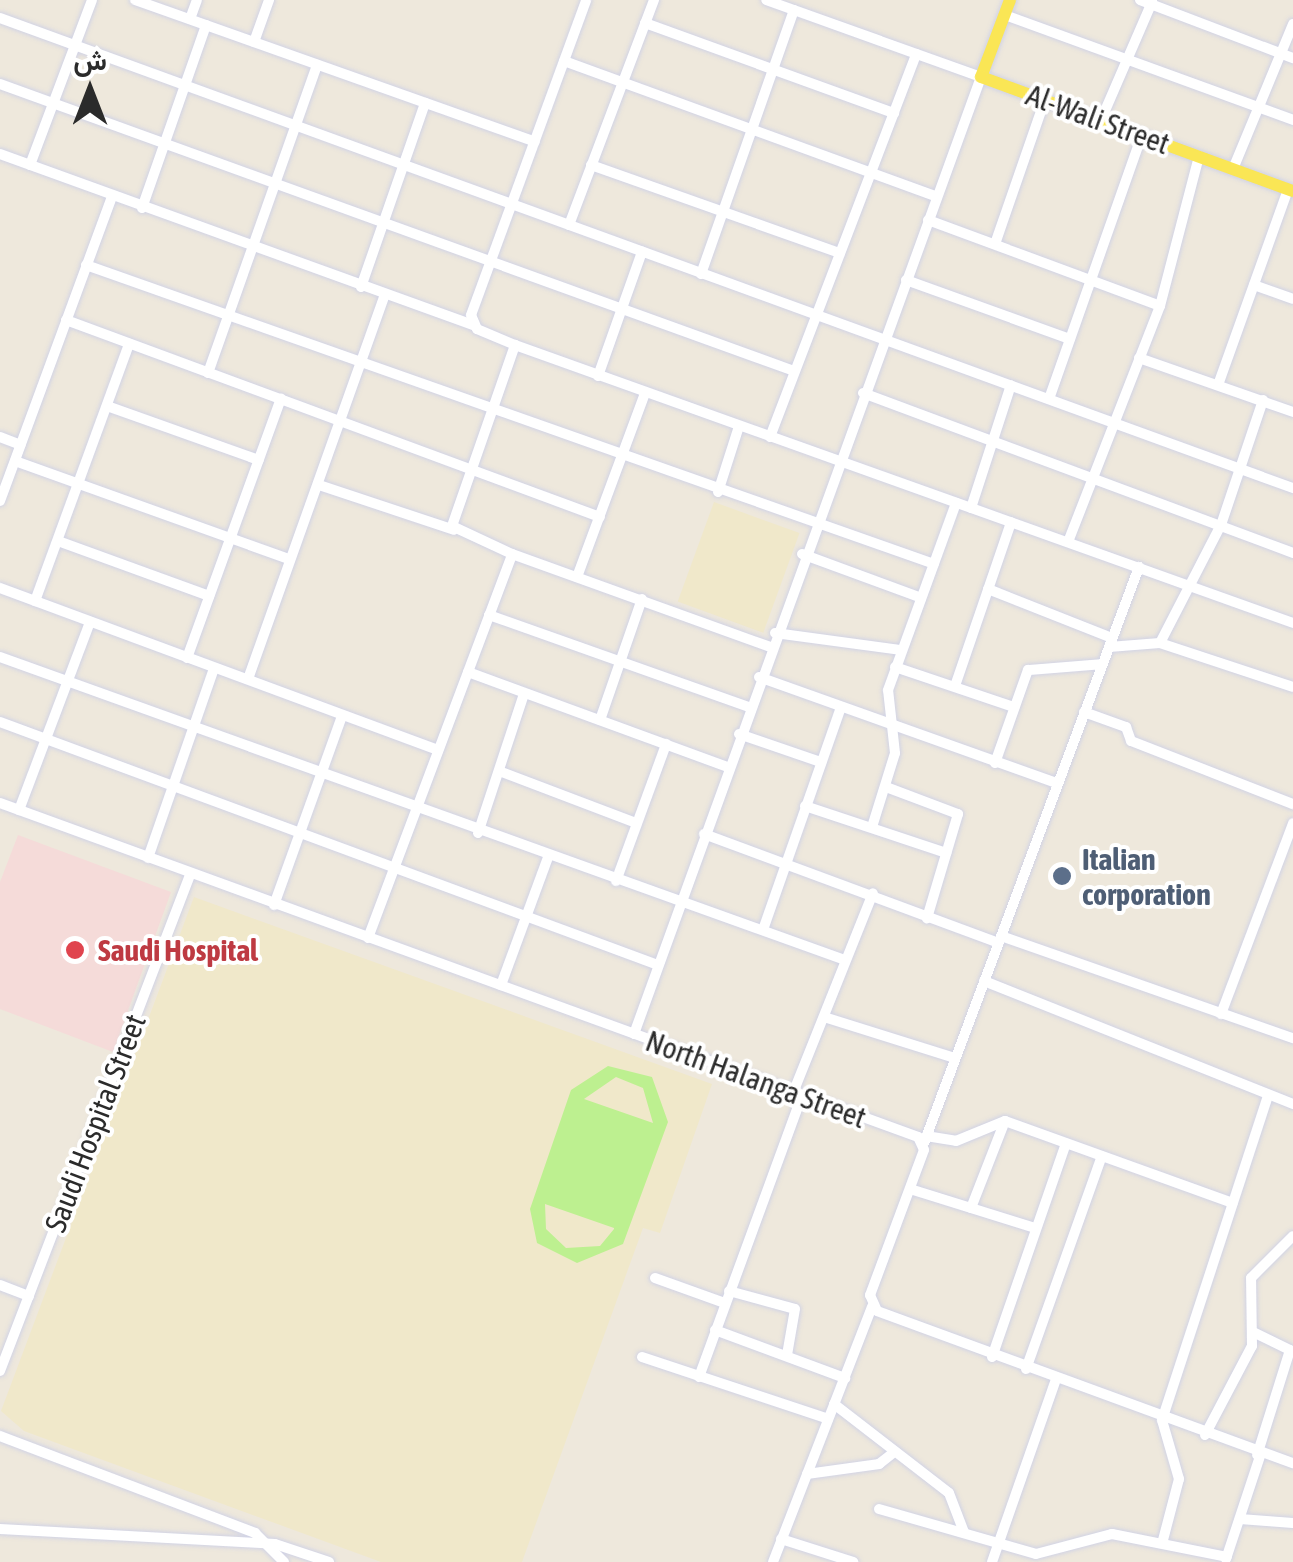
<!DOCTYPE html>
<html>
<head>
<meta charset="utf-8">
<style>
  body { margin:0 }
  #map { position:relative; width:1293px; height:1562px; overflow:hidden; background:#eee8dc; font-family:"Asap Condensed",Vazirmatn,sans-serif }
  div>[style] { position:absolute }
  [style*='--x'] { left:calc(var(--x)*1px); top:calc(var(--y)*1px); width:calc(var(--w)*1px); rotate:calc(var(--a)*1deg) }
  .education>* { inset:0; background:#f0e8ca; transform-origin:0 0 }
  .medical>* { inset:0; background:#f5dbd9 }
  .pitch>* { inset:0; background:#bdf090 }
  .roads { filter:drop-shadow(0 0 2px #d1d3e5) drop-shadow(0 0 2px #d1d3e5) }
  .minor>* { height:10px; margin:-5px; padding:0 5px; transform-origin:5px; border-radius:5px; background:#fff }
  .major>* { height:12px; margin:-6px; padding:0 6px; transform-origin:6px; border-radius:6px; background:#fae655 }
  .dots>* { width:28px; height:28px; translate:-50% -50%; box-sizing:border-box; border:5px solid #fff; border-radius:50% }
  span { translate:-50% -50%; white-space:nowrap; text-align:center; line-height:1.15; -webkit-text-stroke:8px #fff; paint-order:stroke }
  .street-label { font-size:30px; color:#2b2b2b }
  .service-label { font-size:30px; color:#4e5e75; font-weight:700 }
  .left { translate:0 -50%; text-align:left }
  .health-label { font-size:30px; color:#be3a42; font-weight:700 }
  .north { position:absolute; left:40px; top:40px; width:100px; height:100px; -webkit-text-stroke:8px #fff; paint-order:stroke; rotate:0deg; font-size:28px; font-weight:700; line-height:40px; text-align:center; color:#2b2b2b }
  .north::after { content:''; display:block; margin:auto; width:35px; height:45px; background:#2b2b2b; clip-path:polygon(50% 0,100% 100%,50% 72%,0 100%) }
</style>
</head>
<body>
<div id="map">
  <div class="education">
    <div style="left:714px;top:502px;width:91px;height:106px;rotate:20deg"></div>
    <div style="clip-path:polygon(194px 897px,712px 1084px,660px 1233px,643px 1228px,522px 1562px,381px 1562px,24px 1431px,1px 1411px)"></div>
  </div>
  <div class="medical">
    <div style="clip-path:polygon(18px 835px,171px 892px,113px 1052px,0 1009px,0 882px)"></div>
  </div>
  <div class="pitch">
    <div style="clip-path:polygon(evenodd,608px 1066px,652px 1077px,668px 1122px,623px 1244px,577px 1263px,537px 1243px,530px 1209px,571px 1090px,608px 1066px,616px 1077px,643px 1088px,653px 1123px,584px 1099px,616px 1077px,608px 1066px,545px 1204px,614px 1228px,614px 1229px,600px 1246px,566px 1248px,546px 1229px,545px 1204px)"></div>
  </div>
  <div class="roads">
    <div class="minor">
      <div style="--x:135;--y:0;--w:424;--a:19.5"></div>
      <div style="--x:1140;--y:0;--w:164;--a:20.8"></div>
      <div style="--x:1005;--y:15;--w:307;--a:20"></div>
      <div style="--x:0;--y:18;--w:1376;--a:19.98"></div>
      <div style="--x:190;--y:19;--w:20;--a:-70"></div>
      <div style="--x:645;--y:23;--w:265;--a:19.9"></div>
      <div style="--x:254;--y:42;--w:45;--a:-70.3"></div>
      <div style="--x:564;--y:61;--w:397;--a:20"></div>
      <div style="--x:0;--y:84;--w:844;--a:19.87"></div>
      <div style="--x:1101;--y:120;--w:129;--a:-66.6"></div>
      <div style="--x:0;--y:154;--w:503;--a:19.88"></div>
      <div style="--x:30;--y:165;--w:176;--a:-69.4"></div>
      <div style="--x:591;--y:165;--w:264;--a:19.5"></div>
      <div style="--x:1233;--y:169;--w:157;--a:-67.5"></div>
      <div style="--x:142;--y:208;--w:194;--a:-70.7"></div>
      <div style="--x:928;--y:220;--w:247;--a:20.3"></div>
      <div style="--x:569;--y:225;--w:241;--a:-69.3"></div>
      <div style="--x:995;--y:244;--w:152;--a:-70.9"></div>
      <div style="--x:86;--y:265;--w:899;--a:19.42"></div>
      <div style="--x:701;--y:274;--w:280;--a:-70.6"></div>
      <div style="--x:906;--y:280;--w:174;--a:19.8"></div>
      <div style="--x:1254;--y:285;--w:41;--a:19.7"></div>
      <div style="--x:361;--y:287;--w:195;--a:-70.8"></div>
      <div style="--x:66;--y:320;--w:569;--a:20.25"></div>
      <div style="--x:515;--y:345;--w:826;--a:19.66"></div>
      <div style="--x:1139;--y:358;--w:163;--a:19.3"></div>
      <div style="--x:208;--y:373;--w:327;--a:-70.5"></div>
      <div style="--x:598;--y:376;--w:132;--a:-70.5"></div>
      <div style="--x:1218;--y:385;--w:208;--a:-70.3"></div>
      <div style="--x:863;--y:393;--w:459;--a:20.4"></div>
      <div style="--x:1049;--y:399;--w:280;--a:-70.6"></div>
      <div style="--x:107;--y:406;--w:161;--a:19.6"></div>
      <div style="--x:0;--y:437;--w:22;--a:21"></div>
      <div style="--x:770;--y:437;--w:410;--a:-69.1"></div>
      <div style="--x:15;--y:461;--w:290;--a:19.7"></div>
      <div style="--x:319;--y:485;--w:142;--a:18.4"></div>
      <div style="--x:718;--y:492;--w:69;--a:-72.3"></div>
      <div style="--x:0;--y:501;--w:324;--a:-69.8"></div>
      <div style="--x:971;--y:508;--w:129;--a:-72"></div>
      <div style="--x:58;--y:541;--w:161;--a:20"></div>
      <div style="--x:1068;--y:542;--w:253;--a:-68.7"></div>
      <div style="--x:1160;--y:306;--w:155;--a:-75.4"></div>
      <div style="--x:512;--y:554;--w:274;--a:19.8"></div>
      <div style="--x:802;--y:554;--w:125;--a:20.2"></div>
      <div style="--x:577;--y:577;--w:196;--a:-69.7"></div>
      <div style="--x:0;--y:588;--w:467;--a:20.3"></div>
      <div style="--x:988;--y:589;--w:133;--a:21.6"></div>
      <div style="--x:35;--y:601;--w:274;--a:-69.9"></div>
      <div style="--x:489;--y:615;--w:276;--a:19.5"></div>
      <div style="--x:775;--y:633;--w:126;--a:7.7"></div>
      <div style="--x:1160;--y:643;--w:133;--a:-62.7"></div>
      <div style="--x:1221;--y:525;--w:132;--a:-71.4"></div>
      <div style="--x:1109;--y:647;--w:51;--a:-4.5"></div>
      <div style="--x:1160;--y:643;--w:140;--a:18.3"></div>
      <div style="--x:0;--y:657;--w:898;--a:19.73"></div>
      <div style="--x:187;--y:658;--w:276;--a:-70.1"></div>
      <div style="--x:895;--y:667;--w:126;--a:18.6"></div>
      <div style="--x:468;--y:672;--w:276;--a:20.1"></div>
      <div style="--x:759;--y:677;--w:315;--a:19.6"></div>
      <div style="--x:248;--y:679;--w:408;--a:-70.4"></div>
      <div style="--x:955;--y:686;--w:173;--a:-71.1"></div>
      <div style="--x:1084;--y:712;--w:45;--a:19.7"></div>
      <div style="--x:1126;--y:727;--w:15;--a:70"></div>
      <div style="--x:1131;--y:741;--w:174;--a:21.3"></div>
      <div style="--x:600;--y:720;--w:128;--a:-70.9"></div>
      <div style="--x:0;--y:722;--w:701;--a:20.27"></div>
      <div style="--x:739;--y:734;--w:87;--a:18.9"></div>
      <div style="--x:995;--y:763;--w:99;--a:-70.5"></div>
      <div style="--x:1028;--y:670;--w:74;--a:-4.6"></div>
      <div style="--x:499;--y:771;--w:147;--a:20.8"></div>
      <div style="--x:886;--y:787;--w:77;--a:20.6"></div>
      <div style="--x:958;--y:814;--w:109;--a:106.6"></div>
      <div style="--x:0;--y:803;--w:977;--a:19.99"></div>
      <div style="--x:918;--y:1137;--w:14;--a:65"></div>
      <div style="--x:924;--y:1150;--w:155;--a:110.4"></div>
      <div style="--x:870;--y:1295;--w:17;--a:66"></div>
      <div style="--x:877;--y:1311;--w:443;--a:20.1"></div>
      <div style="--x:805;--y:806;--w:149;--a:18.4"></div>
      <div style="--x:19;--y:810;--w:201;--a:-69.3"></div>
      <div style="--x:872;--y:827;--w:77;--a:-72.7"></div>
      <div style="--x:895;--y:753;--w:63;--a:-96.3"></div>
      <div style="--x:888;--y:690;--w:199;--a:-70"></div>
      <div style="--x:478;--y:833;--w:146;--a:-71.7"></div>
      <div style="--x:704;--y:834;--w:314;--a:20.3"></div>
      <div style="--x:148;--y:858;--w:201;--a:-70.8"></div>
      <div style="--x:616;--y:881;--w:146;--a:-69.9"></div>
      <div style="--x:274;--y:905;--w:201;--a:-70.2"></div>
      <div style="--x:764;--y:927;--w:233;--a:-70.7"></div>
      <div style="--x:1001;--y:936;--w:309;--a:19.3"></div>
      <div style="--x:368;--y:938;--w:410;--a:-69.4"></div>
      <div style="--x:512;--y:554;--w:66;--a:-155"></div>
      <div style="--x:452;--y:526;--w:192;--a:-70.8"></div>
      <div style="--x:515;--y:345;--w:41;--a:-157.2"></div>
      <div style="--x:477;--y:329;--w:15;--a:-113"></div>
      <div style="--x:471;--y:315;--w:335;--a:-69.9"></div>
      <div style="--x:984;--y:981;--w:333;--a:21.7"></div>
      <div style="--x:501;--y:985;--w:136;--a:-69.8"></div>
      <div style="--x:1221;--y:1014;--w:204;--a:-69.3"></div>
      <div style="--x:824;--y:1017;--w:137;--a:17.4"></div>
      <div style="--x:634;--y:1034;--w:1018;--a:-70.07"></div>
      <div style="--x:981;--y:77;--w:228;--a:-160.3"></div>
      <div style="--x:793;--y:1093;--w:215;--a:-68.2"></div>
      <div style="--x:926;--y:1136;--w:30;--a:9"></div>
      <div style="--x:956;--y:1141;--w:53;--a:-22.2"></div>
      <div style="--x:1005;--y:1121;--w:242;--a:19.8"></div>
      <div style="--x:924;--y:1143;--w:615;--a:-69.53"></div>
      <div style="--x:910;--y:1189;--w:131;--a:17.3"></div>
      <div style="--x:971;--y:1208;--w:93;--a:-68.7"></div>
      <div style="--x:655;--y:1278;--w:74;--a:19.7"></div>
      <div style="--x:0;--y:1285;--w:31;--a:21"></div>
      <div style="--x:729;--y:1291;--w:68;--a:15.3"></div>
      <div style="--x:795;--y:1309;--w:47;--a:99.9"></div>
      <div style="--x:715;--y:1330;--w:139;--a:20.3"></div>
      <div style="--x:1253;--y:1332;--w:41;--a:25.9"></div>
      <div style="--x:1290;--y:1350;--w:110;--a:107.4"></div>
      <div style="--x:642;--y:1357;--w:196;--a:18.4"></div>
      <div style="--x:992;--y:1357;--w:226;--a:-70.9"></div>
      <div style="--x:1026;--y:1369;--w:226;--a:-70.4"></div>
      <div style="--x:0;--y:1371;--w:531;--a:-69.04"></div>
      <div style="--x:699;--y:1377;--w:299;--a:-69.9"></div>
      <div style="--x:834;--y:1404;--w:145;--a:37.7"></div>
      <div style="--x:949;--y:1493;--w:42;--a:69"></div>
      <div style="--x:1205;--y:1435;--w:101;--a:-62.2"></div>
      <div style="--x:1252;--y:1346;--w:68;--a:-90.8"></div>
      <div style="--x:1251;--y:1278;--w:59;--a:-45"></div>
      <div style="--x:0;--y:1436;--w:273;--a:20.8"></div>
      <div style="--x:255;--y:1533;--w:41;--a:45"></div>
      <div style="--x:807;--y:1474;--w:73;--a:-7.9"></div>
      <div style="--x:879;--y:1464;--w:18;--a:-38"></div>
      <div style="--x:879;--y:1509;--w:163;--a:16"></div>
      <div style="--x:1036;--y:1554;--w:79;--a:-14.7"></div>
      <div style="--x:1112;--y:1534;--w:117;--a:11.3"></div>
      <div style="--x:1240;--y:1519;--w:53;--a:4.3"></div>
      <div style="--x:0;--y:1529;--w:275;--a:3.1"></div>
      <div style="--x:275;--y:1544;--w:57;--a:18.4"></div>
      <div style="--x:781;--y:1539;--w:76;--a:17.7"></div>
      <div style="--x:1163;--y:1540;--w:63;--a:-75.3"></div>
      <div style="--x:1179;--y:1479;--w:61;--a:-106.1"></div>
      <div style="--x:1162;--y:1420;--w:338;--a:-71.9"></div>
      <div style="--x:1226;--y:1559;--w:108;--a:-71.7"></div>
      <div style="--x:773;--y:1562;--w:274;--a:-68.8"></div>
      <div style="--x:992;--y:1562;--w:194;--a:-70.7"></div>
    </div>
    <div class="major">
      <div style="--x:1010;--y:0;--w:82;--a:110.6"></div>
      <div style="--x:981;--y:77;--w:332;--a:20.1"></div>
    </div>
  </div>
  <div class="dots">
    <div style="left:1062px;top:876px;background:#5c6f8a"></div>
    <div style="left:75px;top:950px;background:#e0444e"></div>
  </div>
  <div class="street-label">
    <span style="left:1098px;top:119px;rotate:20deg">Al-Wali Street</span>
    <span style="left:756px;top:1079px;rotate:20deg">North Halanga Street</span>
    <span style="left:95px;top:1123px;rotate:-69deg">Saudi Hospital Street</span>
  </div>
  <div class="service-label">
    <span class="left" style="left:1082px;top:876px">Italian<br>corporation</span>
  </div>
  <div class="health-label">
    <span class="left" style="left:98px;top:950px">Saudi Hospital</span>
  </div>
  <div class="north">ش</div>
</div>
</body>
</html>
